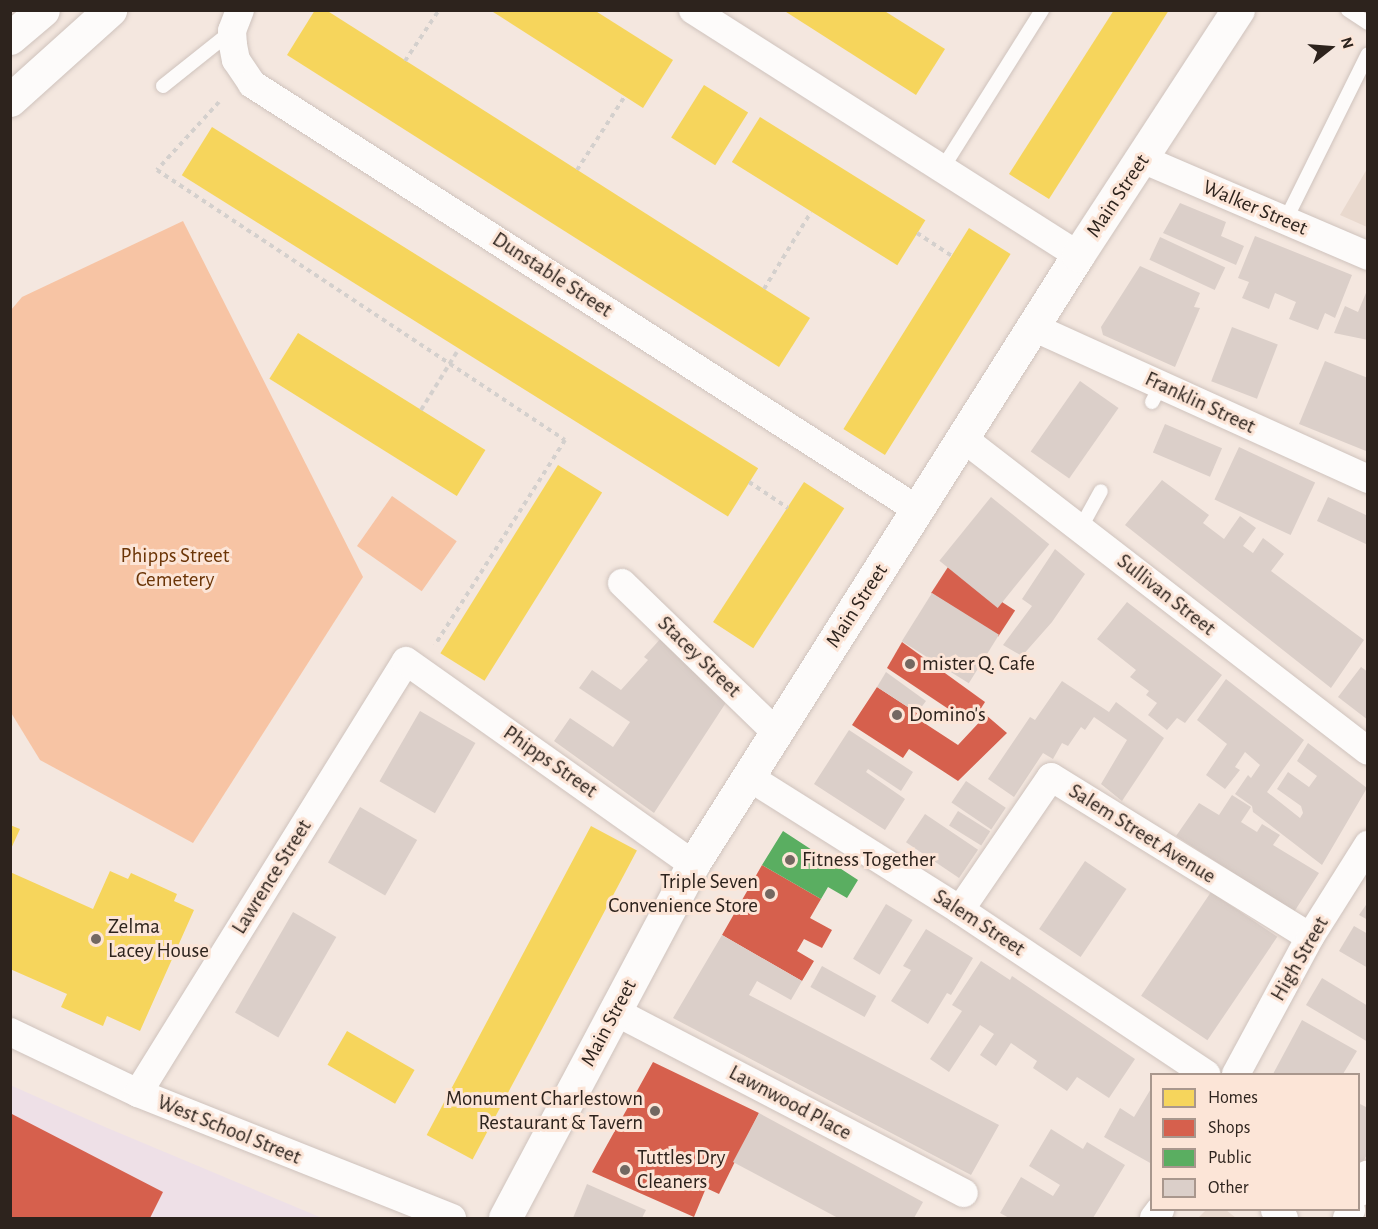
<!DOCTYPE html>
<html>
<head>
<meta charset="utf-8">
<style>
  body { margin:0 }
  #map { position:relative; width:1378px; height:1229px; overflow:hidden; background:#f4e7df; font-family:"Alegreya Sans",sans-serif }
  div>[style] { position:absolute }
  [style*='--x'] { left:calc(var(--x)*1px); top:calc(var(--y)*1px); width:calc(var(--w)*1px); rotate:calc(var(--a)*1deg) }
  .commercial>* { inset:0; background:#eee0e7 }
  .education>* { inset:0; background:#e9d9ce }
  .green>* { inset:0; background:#f7c4a4; transform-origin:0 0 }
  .homes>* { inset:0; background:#f6d55c; transform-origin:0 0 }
  .shops>* { inset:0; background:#d6604d; transform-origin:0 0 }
  .public>* { inset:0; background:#5aae61 }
  .building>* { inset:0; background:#dbcfc9; transform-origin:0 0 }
  .path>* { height:4px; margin-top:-2px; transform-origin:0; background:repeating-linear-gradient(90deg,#d4d0cd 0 4.5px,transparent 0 9px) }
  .roads { filter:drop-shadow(0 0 2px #cfc3bd) drop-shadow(0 0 2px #cfc3bd) }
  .service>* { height:14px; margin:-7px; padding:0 7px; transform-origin:7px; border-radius:7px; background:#fdfbfa }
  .minor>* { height:28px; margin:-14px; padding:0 14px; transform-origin:14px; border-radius:14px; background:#fdfbfa }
  .secondary>* { height:33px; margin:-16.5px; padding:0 16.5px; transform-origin:16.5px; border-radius:16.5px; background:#fdfbfa }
  .primary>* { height:33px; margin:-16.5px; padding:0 16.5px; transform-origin:16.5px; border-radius:16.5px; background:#fdfbfa }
  .path-bridge>* { height:4px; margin-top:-2px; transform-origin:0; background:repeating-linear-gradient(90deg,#d4d0cd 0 4.5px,transparent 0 9px) }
  .dots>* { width:16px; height:16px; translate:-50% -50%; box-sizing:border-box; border:3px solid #fce5d7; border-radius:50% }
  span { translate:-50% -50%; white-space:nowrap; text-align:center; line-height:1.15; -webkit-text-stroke:6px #fce5d7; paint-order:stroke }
  .street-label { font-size:21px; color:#2d231d }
  .park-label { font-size:21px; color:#6b3507 }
  .poi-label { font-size:21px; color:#2d231d }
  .left { translate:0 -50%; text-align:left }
  .right { translate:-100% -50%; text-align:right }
  .frame { position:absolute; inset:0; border:12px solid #2d231d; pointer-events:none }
  .legend { position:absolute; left:1150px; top:1073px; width:210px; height:138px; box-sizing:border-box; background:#fce5d7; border:2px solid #a9978d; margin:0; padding:8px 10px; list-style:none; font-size:18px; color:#2d231d }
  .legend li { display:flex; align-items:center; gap:12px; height:30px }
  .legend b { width:30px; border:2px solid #a9978d }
  .north { position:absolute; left:1300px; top:18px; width:60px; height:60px; -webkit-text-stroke:4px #fce5d7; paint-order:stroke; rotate:73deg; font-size:16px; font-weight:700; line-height:24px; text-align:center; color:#2d231d }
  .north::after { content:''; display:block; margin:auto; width:21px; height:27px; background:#2d231d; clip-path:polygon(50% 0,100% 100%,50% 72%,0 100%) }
</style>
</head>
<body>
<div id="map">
  <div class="commercial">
    <div style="clip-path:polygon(10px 1085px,105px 1127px,322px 1218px,11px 1218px)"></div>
  </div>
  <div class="education">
    <div style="clip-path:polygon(1367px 169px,1367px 227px,1340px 215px)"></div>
    <div style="clip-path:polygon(1206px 1210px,1226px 1210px,1236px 1218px,1198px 1218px)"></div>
  </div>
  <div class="green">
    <div style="clip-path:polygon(183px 221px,363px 577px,193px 843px,40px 760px,10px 711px,11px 310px,22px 297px)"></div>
    <div style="left:392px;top:496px;width:79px;height:61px;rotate:35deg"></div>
  </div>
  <div class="homes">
    <div style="clip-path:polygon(315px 10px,326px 10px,810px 318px,779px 367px,287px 55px)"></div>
    <div style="clip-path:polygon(490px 10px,594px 10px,673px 60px,643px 108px)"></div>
    <div style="clip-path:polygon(783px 10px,883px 10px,945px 49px,916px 95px)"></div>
    <div style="clip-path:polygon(1114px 10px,1169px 10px,1049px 199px,1009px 174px)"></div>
    <div style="left:704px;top:85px;width:52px;height:62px;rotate:32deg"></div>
    <div style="left:760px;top:117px;width:195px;height:53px;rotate:32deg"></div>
    <div style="left:212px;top:127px;width:644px;height:57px;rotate:32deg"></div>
    <div style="left:969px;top:228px;width:49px;height:237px;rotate:32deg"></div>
    <div style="left:298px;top:333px;width:221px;height:54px;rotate:32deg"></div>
    <div style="left:558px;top:465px;width:52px;height:222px;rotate:32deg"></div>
    <div style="left:804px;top:482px;width:48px;height:167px;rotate:33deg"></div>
    <div style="clip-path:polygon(10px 825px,20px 829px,10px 851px)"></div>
    <div style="left:591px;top:826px;width:52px;height:350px;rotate:28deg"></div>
    <div style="clip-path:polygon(110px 871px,128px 879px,131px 873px,177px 894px,174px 901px,194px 910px,140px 1031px,107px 1016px,103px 1026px,61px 1007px,67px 994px,10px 969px,10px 872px,93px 909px)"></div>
    <div style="left:347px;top:1031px;width:78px;height:39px;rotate:30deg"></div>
  </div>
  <div class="shops">
    <div style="left:948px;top:567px;width:80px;height:31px;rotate:33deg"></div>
    <div style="clip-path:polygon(902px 642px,985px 702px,971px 724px,887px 668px)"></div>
    <div style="clip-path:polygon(877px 687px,917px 713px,915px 717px,958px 745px,986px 715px,1007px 733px,958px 781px,909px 749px,903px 758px,852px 725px)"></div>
    <div style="clip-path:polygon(762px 865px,821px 899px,810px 918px,832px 930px,822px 948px,804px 939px,797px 951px,814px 961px,802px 981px,722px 935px)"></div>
    <div style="clip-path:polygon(653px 1062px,759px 1113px,719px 1194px,706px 1188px,694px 1217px,592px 1172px)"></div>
    <div style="clip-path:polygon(10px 1113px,163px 1192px,150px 1218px,10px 1218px)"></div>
  </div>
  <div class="public">
    <div style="clip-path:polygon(783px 831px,858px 880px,847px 898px,828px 887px,821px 899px,762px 865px)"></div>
  </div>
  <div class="building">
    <div style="clip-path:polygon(1180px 203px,1226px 222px,1221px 236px,1244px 246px,1236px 265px,1163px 233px)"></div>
    <div style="clip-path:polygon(1255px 236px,1352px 275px,1335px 318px,1325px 313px,1318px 330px,1289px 319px,1296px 302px,1275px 293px,1269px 309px,1242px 298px,1249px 282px,1238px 278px)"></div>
    <div style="left:1160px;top:237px;width:72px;height:25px;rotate:25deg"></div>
    <div style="clip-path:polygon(1140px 266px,1200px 293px,1194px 307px,1200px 308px,1175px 367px,1103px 335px,1101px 327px)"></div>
    <div style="clip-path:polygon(1368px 288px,1368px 340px,1334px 333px,1345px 306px,1358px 312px)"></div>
    <div style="left:1232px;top:327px;width:49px;height:58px;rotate:21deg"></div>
    <div style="clip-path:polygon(1325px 361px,1368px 378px,1366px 451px,1299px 424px)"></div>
    <div style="left:1080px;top:381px;width:47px;height:86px;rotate:35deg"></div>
    <div style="left:1165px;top:424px;width:62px;height:31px;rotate:23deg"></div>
    <div style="left:1239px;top:447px;width:84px;height:58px;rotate:25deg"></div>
    <div style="clip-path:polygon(1162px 480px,1209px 515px,1203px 523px,1224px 539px,1240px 516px,1256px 528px,1243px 546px,1253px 553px,1263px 538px,1284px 554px,1271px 571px,1364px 640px,1331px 688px,1125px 525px)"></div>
    <div style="left:991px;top:497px;width:75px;height:82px;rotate:39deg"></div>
    <div style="clip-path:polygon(1328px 497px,1368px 516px,1368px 545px,1317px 521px)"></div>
    <div style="clip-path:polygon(1055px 549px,1085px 574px,1052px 622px,1022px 656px,1003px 645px,1032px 606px,1022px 599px)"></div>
    <div style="left:932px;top:593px;width:79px;height:57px;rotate:32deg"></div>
    <div style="clip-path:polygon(1127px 602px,1222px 675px,1185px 723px,1177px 718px,1167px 730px,1148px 715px,1157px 703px,1146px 695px,1149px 691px,1130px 677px,1136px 670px,1097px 639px)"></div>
    <div style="clip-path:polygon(663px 636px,727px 701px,654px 813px,554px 741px,570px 718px,613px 747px,630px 722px,579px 688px,592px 670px,621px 690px,648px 660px,644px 657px)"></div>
    <div style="clip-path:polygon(1361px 667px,1368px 672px,1368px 720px,1338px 697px)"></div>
    <div style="clip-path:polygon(886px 672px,926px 701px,917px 713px,877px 687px)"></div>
    <div style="clip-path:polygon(1226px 679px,1304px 740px,1267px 792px,1300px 818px,1303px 813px,1301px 806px,1277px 789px,1288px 772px,1309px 787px,1317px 776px,1297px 761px,1308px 743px,1367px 788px,1322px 865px,1253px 812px,1252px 806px,1235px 794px,1248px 775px,1251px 778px,1260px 765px,1245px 752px,1235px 767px,1240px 770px,1225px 789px,1206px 775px,1227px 744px,1197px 720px)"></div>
    <div style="clip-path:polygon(1062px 681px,1109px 712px,1116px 702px,1164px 738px,1122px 801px,1101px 784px,1127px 740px,1094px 717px,1085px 730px,1081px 727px,1068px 746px,1062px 743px,1053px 759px,1043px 753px,1014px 797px,988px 779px,1030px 717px,1035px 720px)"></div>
    <div style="left:420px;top:711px;width:64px;height:81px;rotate:30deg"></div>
    <div style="clip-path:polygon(849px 730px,913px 772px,901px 791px,868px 769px,866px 772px,905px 799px,885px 830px,814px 784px)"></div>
    <div style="left:966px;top:781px;width:48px;height:26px;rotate:34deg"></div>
    <div style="clip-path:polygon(1232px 795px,1251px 807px,1241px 822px,1257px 832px,1262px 824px,1280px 835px,1273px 845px,1319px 873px,1294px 912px,1176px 836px,1199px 803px,1219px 815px)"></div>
    <div style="left:360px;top:807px;width:66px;height:64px;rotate:30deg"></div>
    <div style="left:958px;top:811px;width:38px;height:17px;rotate:32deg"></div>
    <div style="left:925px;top:814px;width:64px;height:34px;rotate:34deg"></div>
    <div style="left:1085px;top:861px;width:50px;height:82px;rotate:34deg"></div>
    <div style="left:1211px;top:892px;width:80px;height:125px;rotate:34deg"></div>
    <div style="clip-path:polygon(1368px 902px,1368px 920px,1359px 915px)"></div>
    <div style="left:886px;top:904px;width:31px;height:64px;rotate:31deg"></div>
    <div style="left:293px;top:912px;width:50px;height:116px;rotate:30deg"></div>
    <div style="clip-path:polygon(1354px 926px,1368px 934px,1368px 968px,1339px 951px)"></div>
    <div style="clip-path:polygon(926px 929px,973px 958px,951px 995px,947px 993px,928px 1024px,891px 1001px,911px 970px,903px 966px)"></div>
    <div style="clip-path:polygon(722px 935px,802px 981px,791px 1000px,757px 981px,749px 995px,999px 1125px,971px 1175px,673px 1018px)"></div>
    <div style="clip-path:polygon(981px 961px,1010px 980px,1012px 976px,1135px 1059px,1109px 1098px,1077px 1077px,1067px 1091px,1033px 1068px,1037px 1061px,1011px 1043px,996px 1066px,980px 1055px,994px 1034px,980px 1025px,949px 1072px,930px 1059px,962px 1011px,952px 1005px)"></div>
    <div style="left:822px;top:966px;width:62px;height:24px;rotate:29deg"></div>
    <div style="clip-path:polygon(1322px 978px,1368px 1006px,1368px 1042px,1306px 1005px)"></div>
    <div style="clip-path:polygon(1302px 1020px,1357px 1051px,1343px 1074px,1273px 1074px)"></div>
    <div style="clip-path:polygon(1152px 1087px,1152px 1164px,1104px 1137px,1120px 1108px,1134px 1117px)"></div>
    <div style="clip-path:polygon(1358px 1103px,1368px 1108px,1368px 1153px,1358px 1170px)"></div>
    <div style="clip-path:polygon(759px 1113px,923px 1202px,914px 1218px,838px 1218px,733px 1162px)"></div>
    <div style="clip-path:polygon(1051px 1129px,1083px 1149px,1087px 1142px,1125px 1165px,1093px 1218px,1009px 1218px,1000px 1213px,1021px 1177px,1053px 1196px,1060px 1185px,1029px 1166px)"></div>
    <div style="clip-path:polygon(587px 1184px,646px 1210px,642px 1218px,573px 1218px)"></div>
  </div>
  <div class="path">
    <div style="--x:405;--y:61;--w:61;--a:-56.3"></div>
    <div style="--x:219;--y:102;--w:92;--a:132.4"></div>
    <div style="--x:157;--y:170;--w:489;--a:33.5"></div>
    <div style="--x:565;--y:440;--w:243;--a:122.4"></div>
    <div style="--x:577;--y:170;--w:88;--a:-57"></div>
    <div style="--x:917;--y:233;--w:42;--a:33.3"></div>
    <div style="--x:764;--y:289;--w:90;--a:-58.6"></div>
    <div style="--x:749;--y:482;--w:47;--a:33.7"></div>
  </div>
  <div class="roads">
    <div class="service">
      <div style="--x:1348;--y:10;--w:24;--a:33"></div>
      <div style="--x:163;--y:86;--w:88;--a:-38.6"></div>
      <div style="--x:942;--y:169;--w:188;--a:-57.8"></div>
      <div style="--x:1285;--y:221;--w:186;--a:-63.6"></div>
      <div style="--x:1152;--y:402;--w:19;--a:-62"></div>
      <div style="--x:1080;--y:529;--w:43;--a:-61.1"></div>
    </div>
    <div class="minor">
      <div style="--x:240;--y:10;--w:22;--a:111"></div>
      <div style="--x:232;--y:31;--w:14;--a:86"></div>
      <div style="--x:233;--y:45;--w:15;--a:79"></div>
      <div style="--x:236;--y:60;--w:29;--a:56"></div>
      <div style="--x:252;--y:84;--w:791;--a:32.6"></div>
      <div style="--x:693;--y:10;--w:456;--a:32.5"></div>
      <div style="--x:1142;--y:159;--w:246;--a:23.2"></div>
      <div style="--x:1033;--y:327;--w:368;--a:24.4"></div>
      <div style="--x:964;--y:439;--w:510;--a:37.68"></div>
      <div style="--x:622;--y:583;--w:214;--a:44.1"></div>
      <div style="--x:749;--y:777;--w:249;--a:32.2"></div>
      <div style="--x:960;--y:910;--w:296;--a:33.7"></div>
      <div style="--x:960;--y:910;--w:161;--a:-55.6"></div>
      <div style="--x:1051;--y:777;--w:304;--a:31.7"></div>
      <div style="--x:616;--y:1012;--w:392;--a:27.5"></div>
      <div style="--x:10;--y:1032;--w:142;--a:25.5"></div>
      <div style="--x:138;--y:1093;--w:338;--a:21.7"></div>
      <div style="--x:1236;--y:1074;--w:156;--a:-61.6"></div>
      <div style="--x:1310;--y:937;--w:109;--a:-57.8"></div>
      <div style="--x:138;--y:1093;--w:508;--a:-58.19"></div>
      <div style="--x:406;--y:661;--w:352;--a:35.3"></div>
      <div style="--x:1358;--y:1193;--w:21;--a:-62"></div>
      <div style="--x:1275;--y:1210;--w:12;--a:42"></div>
      <div style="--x:1154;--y:1218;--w:10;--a:-53"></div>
      <div style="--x:1347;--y:1218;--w:9;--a:-63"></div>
    </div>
    <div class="secondary">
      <div style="--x:505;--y:1218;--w:401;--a:-62"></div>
      <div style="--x:693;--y:864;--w:720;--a:-57.7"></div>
      <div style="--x:1078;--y:255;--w:293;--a:-56.9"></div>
    </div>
    <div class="primary">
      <div style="--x:10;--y:38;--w:43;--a:-40.3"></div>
      <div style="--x:10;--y:100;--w:135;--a:-42"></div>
    </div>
  </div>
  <div class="path-bridge">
    <div style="--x:421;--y:410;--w:70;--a:-58.3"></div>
  </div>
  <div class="dots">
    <div style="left:910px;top:664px;background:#736861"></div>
    <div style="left:897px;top:715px;background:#736861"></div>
    <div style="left:790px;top:860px;background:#736861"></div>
    <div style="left:770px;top:894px;background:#736861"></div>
    <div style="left:96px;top:939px;background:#736861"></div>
    <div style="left:655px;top:1111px;background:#736861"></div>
    <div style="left:625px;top:1170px;background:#736861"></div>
  </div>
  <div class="street-label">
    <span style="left:1118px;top:196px;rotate:-56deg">Main Street</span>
    <span style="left:1255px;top:208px;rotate:23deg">Walker Street</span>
    <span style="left:552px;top:275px;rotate:33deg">Dunstable Street</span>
    <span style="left:1200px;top:403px;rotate:25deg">Franklin Street</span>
    <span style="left:1166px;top:595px;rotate:38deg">Sullivan Street</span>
    <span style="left:857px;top:606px;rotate:-57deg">Main Street</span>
    <span style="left:699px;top:657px;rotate:44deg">Stacey Street</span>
    <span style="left:550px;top:762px;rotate:35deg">Phipps Street</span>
    <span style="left:1142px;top:834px;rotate:32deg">Salem Street Avenue</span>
    <span style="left:272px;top:877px;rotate:-58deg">Lawrence Street</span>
    <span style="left:979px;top:923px;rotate:33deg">Salem Street</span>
    <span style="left:1300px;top:959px;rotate:-60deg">High Street</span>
    <span style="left:609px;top:1023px;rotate:-62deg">Main Street</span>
    <span style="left:790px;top:1103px;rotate:28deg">Lawnwood Place</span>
    <span style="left:229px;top:1130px;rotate:22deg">West School Street</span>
  </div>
  <div class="park-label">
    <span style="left:175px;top:568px">Phipps Street<br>Cemetery</span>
  </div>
  <div class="poi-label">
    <span class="left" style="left:922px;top:664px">mister Q. Cafe</span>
    <span class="left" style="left:909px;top:715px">Domino's</span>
    <span class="left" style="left:802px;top:860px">Fitness Together</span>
    <span class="right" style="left:758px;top:894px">Triple Seven<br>Convenience Store</span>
    <span class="left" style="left:108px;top:939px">Zelma<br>Lacey House</span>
    <span class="right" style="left:643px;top:1111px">Monument Charlestown<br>Restaurant &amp; Tavern</span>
    <span class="left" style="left:637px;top:1170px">Tuttles Dry<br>Cleaners</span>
  </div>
  <div class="frame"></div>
  <ul class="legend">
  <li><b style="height:16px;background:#f6d55c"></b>Homes</li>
  <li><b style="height:16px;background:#d6604d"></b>Shops</li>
  <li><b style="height:16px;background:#5aae61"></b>Public</li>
  <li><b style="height:16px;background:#dbcfc9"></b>Other</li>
  </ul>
  <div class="north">N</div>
</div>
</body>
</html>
